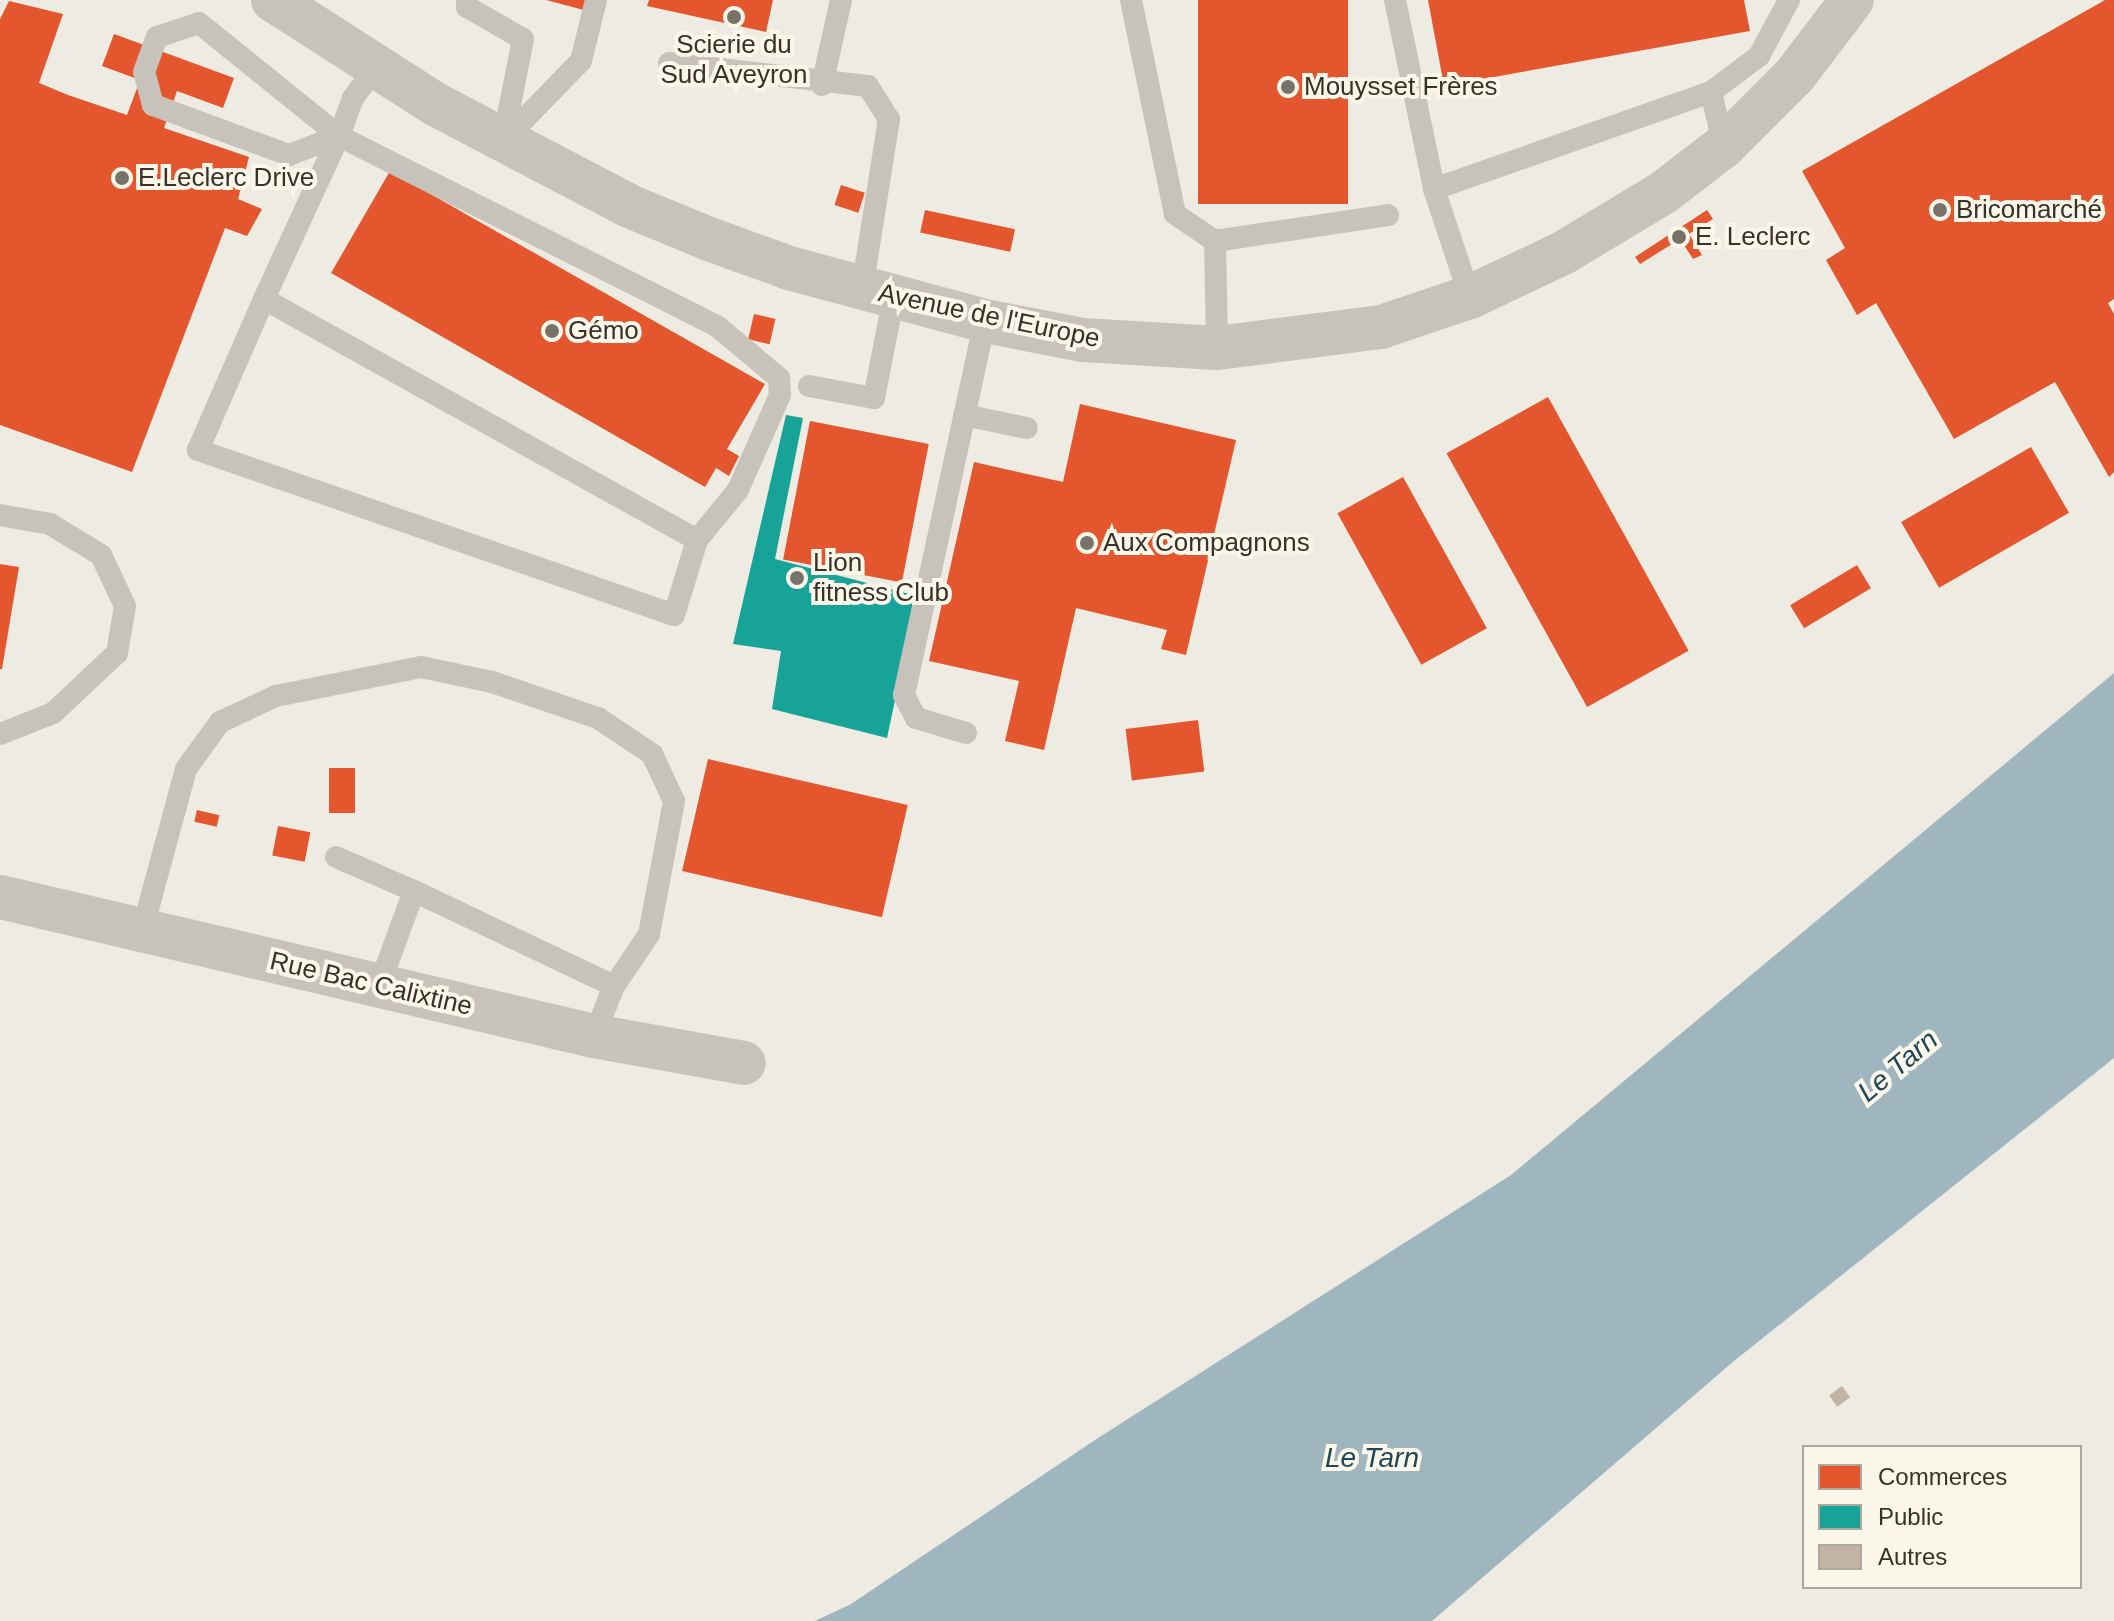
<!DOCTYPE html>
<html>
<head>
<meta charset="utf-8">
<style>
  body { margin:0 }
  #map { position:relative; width:2114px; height:1621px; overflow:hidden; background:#eeebe2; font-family:Arial,sans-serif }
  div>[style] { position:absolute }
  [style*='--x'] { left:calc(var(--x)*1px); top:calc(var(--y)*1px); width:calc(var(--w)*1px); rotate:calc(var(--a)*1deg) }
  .water>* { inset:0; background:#9fb6be }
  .shops>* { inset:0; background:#e4572e; transform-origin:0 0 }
  .public>* { inset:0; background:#17a398 }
  .building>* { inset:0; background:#c1b4a4; transform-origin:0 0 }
  .lane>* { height:22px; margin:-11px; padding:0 11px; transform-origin:11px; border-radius:11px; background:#c7c3bb }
  .street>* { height:44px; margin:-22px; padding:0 22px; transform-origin:22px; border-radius:22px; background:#c7c3bb }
  .dots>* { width:22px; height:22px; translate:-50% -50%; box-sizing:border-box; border:4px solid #faf7ea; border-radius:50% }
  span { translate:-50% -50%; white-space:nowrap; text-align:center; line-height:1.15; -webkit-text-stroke:8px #faf7ea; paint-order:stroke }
  .poi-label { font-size:26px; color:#383229 }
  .left { translate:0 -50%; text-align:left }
  .street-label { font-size:26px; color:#383229 }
  .water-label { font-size:28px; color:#1f4659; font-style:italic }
  .legend { position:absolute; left:1802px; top:1445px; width:280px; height:144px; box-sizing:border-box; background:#faf7ea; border:2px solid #aca89d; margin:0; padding:10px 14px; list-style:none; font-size:24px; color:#383229 }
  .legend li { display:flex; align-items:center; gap:16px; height:40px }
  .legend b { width:40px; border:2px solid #aca89d }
</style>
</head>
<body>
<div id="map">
  <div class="water">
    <div style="clip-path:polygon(2114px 673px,2114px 1058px,1734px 1361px,1432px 1621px,815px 1621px,851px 1604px,1098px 1438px,1511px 1175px)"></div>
  </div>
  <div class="shops">
    <div style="clip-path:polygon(546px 0,587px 0,584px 10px)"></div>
    <div style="clip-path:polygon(649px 0,773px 0,766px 32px,647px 6px)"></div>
    <div style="left:1198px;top:0;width:150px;height:204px"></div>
    <div style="clip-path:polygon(1428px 0,1744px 0,1750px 31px,1444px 86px)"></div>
    <div style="clip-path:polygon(2105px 0,2114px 0,2114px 299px,2108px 303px,2114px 314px,2114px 472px,2109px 477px,2055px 382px,1954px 439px,1876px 303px,1857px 315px,1826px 260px,1845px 248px,1802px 171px)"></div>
    <div style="clip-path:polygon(9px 1px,63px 14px,39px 83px,68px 95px,127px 115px,140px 80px,102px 66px,114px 34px,234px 78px,223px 108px,177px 91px,164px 128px,249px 157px,238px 199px,262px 209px,247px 236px,225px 228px,132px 472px,0 425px,0 19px)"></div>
    <div style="clip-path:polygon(390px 171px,765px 384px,727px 449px,739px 456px,729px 476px,716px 468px,705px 487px,331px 273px)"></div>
    <div style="left:841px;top:185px;width:25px;height:21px;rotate:18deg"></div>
    <div style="left:925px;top:210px;width:92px;height:23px;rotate:12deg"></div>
    <div style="clip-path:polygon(1707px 210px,1713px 219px,1689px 234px,1702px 255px,1693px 259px,1680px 239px,1640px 264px,1635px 257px)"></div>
    <div style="left:754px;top:314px;width:22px;height:26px;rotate:13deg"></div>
    <div style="left:1548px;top:397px;width:290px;height:116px;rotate:61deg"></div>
    <div style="clip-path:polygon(1080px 404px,1236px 440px,1186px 655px,1161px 649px,1167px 630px,1076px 608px,1044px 750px,1005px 741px,1019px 681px,929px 661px,974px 462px,1063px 482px)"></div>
    <div style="left:810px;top:421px;width:121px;height:141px;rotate:11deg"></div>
    <div style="left:2031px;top:447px;width:76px;height:150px;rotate:60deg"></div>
    <div style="left:1403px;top:477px;width:173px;height:75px;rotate:61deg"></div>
    <div style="clip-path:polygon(0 564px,19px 567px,2px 669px,0 669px)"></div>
    <div style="left:1857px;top:565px;width:27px;height:78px;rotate:59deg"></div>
    <div style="left:1198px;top:720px;width:52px;height:73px;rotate:83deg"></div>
    <div style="left:708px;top:759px;width:205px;height:115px;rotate:13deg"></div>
    <div style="left:329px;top:768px;width:26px;height:45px"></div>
    <div style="left:197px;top:810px;width:23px;height:12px;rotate:13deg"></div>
    <div style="left:278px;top:826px;width:33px;height:30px;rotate:11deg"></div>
  </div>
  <div class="public">
    <div style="clip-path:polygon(786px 415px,803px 418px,775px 559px,917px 596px,887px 738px,772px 709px,781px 651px,733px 644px)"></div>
  </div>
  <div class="building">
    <div style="left:1842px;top:1386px;width:14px;height:16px;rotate:54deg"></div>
  </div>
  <div class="lane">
    <div style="--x:467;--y:0;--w:7;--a:90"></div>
    <div style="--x:467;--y:7;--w:64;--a:29.7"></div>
    <div style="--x:523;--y:39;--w:104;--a:101.1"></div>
    <div style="--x:1131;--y:0;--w:218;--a:78.4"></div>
    <div style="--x:1175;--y:214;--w:48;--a:34"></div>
    <div style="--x:1215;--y:241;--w:175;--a:-8.5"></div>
    <div style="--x:1395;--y:0;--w:193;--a:78.3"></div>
    <div style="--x:1434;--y:189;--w:114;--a:71.6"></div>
    <div style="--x:669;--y:63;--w:200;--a:6.6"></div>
    <div style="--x:868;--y:86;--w:39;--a:58"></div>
    <div style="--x:889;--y:119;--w:173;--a:99"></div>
    <div style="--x:822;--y:85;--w:87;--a:-77.4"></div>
    <div style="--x:1711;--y:92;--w:56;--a:76.5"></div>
    <div style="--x:339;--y:136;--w:53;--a:159.2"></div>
    <div style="--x:289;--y:155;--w:145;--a:-159.8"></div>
    <div style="--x:153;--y:105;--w:34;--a:-105"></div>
    <div style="--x:144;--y:72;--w:37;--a:-70"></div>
    <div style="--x:157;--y:37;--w:44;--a:-18.4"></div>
    <div style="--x:199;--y:23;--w:180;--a:38.9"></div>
    <div style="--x:339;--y:136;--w:424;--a:26.7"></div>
    <div style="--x:718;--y:327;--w:80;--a:39.9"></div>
    <div style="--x:779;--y:378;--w:17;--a:87"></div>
    <div style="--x:780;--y:395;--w:104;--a:113.9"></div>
    <div style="--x:738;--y:490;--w:65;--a:129.4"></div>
    <div style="--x:506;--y:138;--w:107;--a:-45.8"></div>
    <div style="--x:581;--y:61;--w:63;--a:-76.2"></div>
    <div style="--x:1434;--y:189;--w:293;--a:-19.3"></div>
    <div style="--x:1711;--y:92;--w:60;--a:-36.9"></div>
    <div style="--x:1759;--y:56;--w:64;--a:-61.8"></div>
    <div style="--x:1215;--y:241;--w:107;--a:88.9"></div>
    <div style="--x:264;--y:299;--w:496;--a:29.1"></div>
    <div style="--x:697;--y:540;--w:78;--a:107"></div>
    <div style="--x:674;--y:615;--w:504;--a:-160.88"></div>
    <div style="--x:198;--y:450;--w:165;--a:-66.4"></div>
    <div style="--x:264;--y:299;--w:179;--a:-65.3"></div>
    <div style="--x:339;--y:136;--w:40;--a:-69.8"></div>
    <div style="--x:353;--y:98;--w:38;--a:-53"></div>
    <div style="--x:809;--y:386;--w:66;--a:10.5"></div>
    <div style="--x:874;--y:398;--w:104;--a:-78.9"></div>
    <div style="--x:964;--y:415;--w:64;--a:11.7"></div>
    <div style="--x:0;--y:515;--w:51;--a:10.2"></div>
    <div style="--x:50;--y:524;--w:60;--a:31.3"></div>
    <div style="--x:101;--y:555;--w:56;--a:64.8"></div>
    <div style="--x:125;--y:606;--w:48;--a:99.7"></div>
    <div style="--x:117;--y:653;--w:88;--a:136.8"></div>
    <div style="--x:53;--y:713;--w:57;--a:158.4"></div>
    <div style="--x:966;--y:733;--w:52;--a:-163.3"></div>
    <div style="--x:916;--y:718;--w:26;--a:-118"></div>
    <div style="--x:904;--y:695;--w:383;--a:-77.8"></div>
    <div style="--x:336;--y:857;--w:85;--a:23.6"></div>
    <div style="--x:414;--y:891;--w:101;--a:110.2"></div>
    <div style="--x:414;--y:891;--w:221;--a:25.4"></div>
    <div style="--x:142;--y:931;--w:168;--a:-74.8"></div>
    <div style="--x:186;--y:769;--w:58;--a:-54.1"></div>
    <div style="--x:220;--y:722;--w:62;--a:-24.9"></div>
    <div style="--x:276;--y:696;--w:148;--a:-11.3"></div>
    <div style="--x:421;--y:667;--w:73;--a:11.9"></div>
    <div style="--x:492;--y:682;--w:112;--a:18.8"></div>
    <div style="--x:598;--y:718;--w:65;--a:33.7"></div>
    <div style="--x:652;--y:754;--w:52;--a:64.9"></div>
    <div style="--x:674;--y:801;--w:135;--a:100.6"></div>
    <div style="--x:649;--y:934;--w:63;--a:123.9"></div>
    <div style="--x:614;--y:986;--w:54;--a:111.8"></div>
  </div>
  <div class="street">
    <div style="--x:273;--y:0;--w:193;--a:32.7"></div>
    <div style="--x:435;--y:104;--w:219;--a:27.7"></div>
    <div style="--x:629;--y:206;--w:87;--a:22.4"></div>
    <div style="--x:709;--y:239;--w:85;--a:19.9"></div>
    <div style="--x:789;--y:268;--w:203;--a:15.1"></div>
    <div style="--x:985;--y:321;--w:100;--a:11"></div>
    <div style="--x:1083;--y:340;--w:134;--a:3.4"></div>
    <div style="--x:1217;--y:348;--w:165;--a:-7.3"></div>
    <div style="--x:1381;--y:327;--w:94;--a:-18.6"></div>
    <div style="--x:1470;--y:297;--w:103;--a:-25.3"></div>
    <div style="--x:1563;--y:253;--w:118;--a:-31.1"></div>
    <div style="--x:1664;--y:192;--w:76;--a:-37.5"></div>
    <div style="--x:1724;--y:146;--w:100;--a:-45"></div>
    <div style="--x:1795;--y:75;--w:94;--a:-52.8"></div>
    <div style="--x:0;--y:897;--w:610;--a:13.17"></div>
    <div style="--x:594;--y:1036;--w:152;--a:10.2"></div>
  </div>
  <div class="dots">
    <div style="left:734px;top:17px;background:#78736a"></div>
    <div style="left:1288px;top:87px;background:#78736a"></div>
    <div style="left:122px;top:178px;background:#78736a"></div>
    <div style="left:1940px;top:210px;background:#78736a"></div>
    <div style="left:1679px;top:237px;background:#78736a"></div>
    <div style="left:552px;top:331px;background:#78736a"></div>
    <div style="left:1087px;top:543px;background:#78736a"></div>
    <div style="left:797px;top:578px;background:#78736a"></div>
  </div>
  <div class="poi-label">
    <span style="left:734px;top:60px">Scierie du<br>Sud Aveyron</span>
    <span class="left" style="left:1304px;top:87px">Mouysset Frères</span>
    <span class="left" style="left:138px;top:178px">E.Leclerc Drive</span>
    <span class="left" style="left:1956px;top:210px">Bricomarché</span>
    <span class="left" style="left:1695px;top:237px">E. Leclerc</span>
    <span class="left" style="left:568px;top:331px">Gémo</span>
    <span class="left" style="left:1103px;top:543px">Aux Compagnons</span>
    <span class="left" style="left:813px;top:578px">Lion<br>fitness Club</span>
  </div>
  <div class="street-label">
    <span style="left:989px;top:316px;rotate:12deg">Avenue de l'Europe</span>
    <span style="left:371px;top:984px;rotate:13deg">Rue Bac Calixtine</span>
  </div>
  <div class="water-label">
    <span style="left:1898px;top:1066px;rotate:-40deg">Le Tarn</span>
    <span style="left:1372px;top:1458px">Le Tarn</span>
  </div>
  <ul class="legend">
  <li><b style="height:22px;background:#e4572e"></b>Commerces</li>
  <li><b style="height:22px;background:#17a398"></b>Public</li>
  <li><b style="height:22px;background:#c1b4a4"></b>Autres</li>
  </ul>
</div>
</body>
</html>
